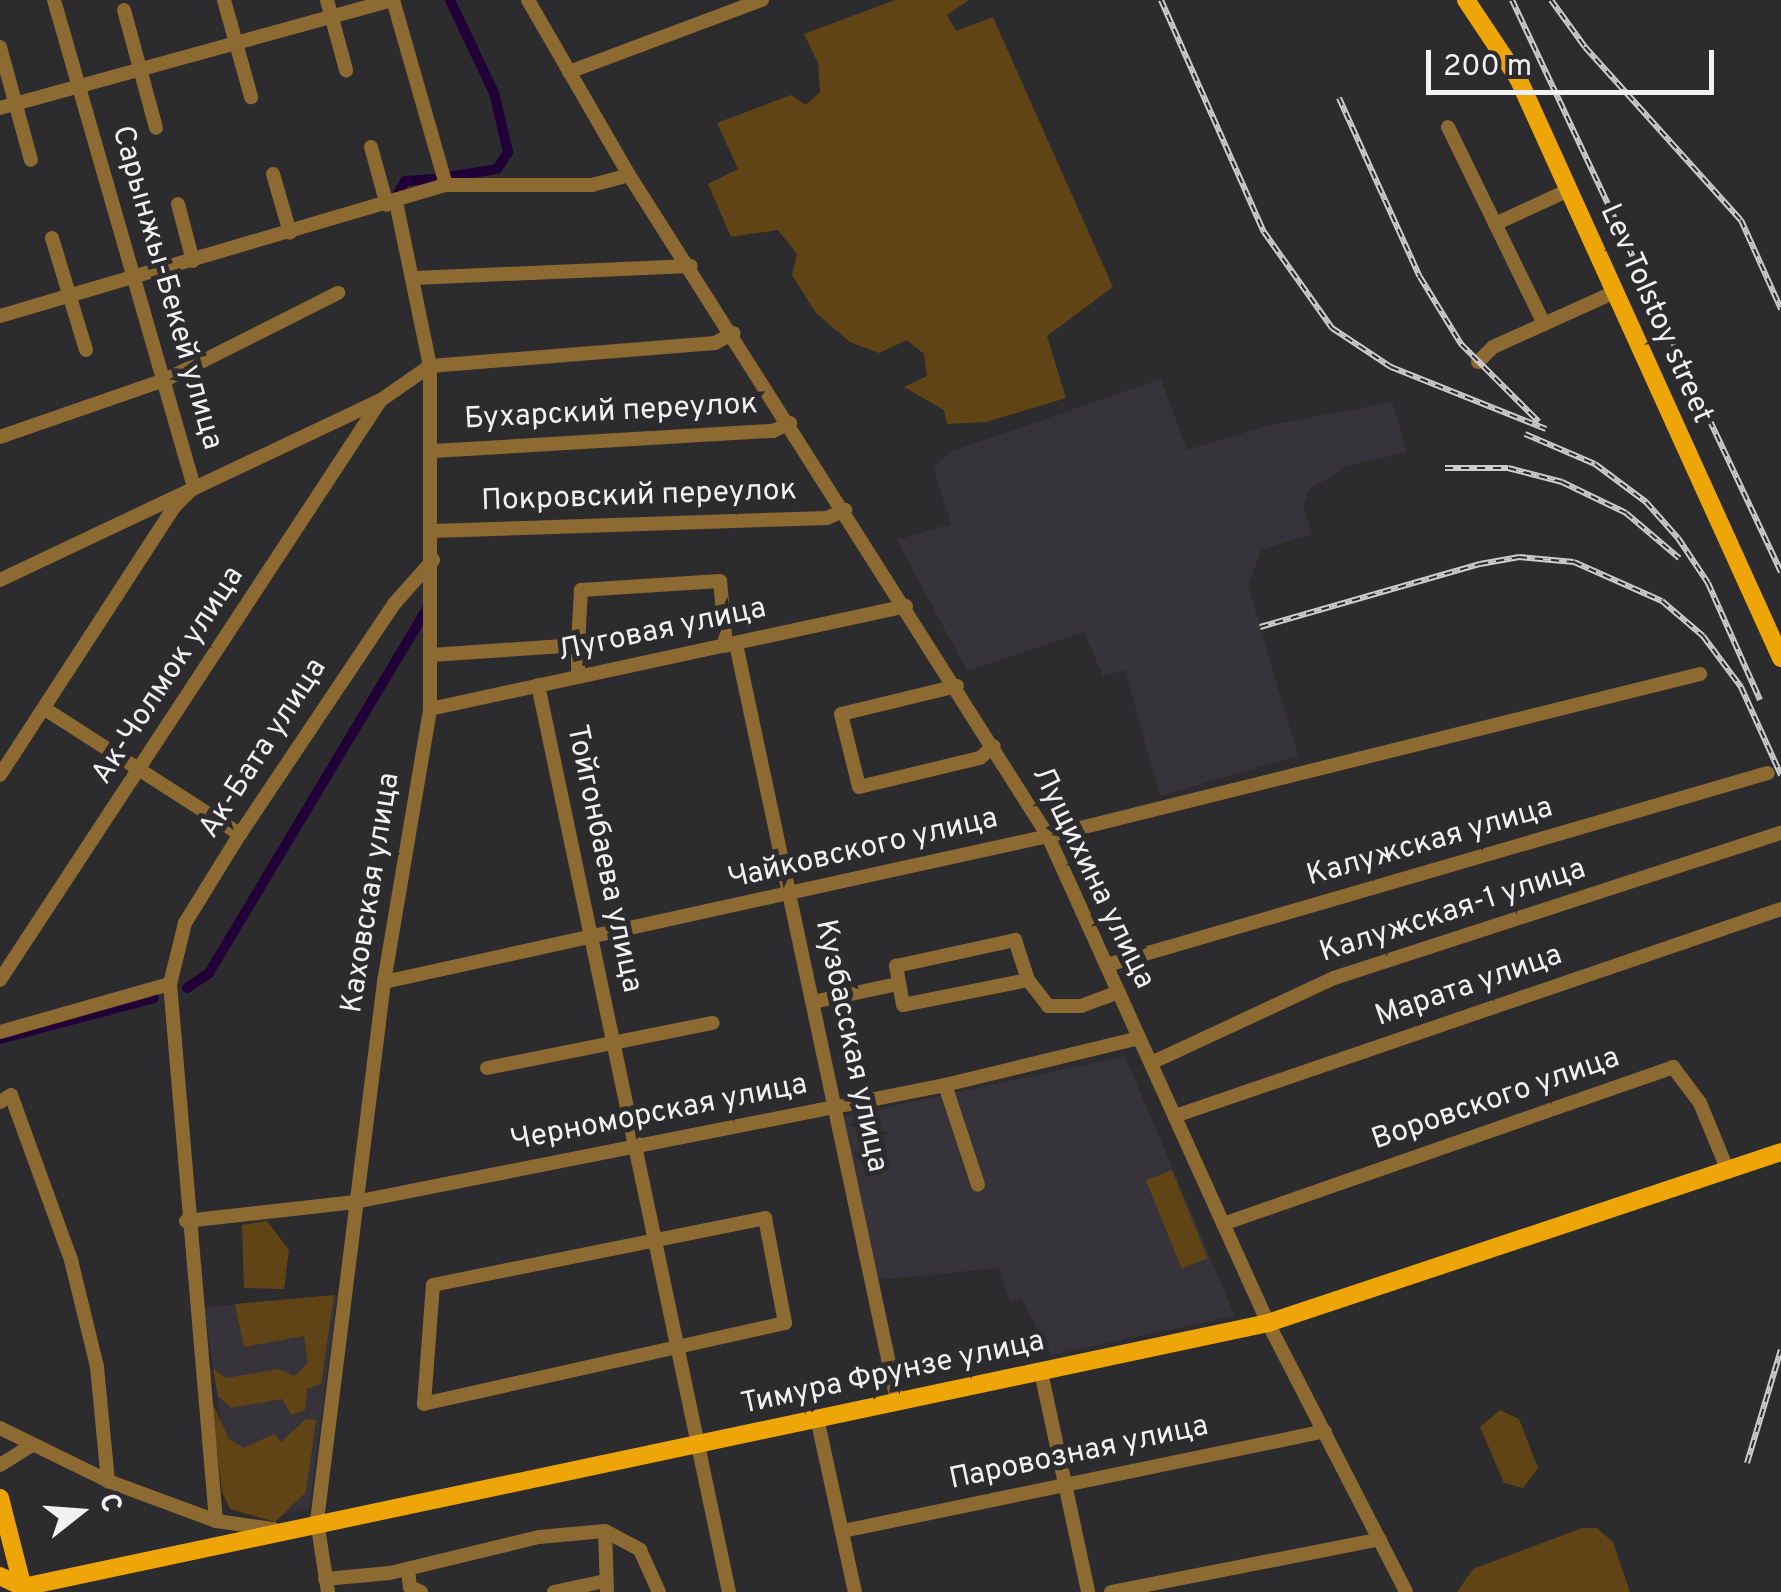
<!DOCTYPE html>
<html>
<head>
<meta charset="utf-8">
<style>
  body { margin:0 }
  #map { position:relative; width:1781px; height:1592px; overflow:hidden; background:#2c2b2e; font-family:Overpass,sans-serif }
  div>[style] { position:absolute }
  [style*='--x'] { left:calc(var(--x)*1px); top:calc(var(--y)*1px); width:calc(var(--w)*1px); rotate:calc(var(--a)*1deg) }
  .built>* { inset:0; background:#37333b }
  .green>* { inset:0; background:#604415; transform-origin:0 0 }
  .canal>* { height:10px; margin:-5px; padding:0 5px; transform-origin:5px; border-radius:5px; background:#200036 }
  .minor>* { height:14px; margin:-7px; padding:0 7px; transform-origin:7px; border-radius:7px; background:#8d6a32 }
  .major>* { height:18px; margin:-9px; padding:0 9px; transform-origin:9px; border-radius:9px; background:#eea508 }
  .rail>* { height:6px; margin-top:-3px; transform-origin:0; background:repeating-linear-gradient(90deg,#2c2b2e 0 8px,#cdccce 0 16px); box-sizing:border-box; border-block:2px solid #cdccce }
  span { translate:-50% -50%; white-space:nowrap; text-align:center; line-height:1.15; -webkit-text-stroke:10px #2c2b2e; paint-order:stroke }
  .street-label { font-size:30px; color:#f1f0f2 }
  .north { position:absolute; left:30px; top:1462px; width:100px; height:100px; -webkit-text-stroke:8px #2c2b2e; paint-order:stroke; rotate:73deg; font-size:28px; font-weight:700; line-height:40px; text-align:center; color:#f1f0f2 }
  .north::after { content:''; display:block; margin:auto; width:35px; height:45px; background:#f1f0f2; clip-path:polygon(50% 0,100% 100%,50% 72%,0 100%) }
  .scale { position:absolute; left:1426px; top:50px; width:288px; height:45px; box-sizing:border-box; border:5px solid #f1f0f2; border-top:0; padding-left:12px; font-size:30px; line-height:35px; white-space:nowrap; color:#f1f0f2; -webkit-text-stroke:8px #2c2b2e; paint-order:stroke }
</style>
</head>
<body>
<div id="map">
  <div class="built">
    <div style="clip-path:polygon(1161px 379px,1187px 450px,1266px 426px,1392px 402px,1407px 452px,1347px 466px,1310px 489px,1303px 504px,1312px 534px,1261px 550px,1248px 586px,1298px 756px,1160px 796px,1125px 670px,1103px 676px,1084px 632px,967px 671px,897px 540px,951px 524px,933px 467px,952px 451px)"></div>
    <div style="clip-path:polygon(1125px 1056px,1235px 1316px,1051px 1355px,1021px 1297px,1010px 1303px,999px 1268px,877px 1280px,842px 1117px)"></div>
    <div style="clip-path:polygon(337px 1296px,309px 1510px,270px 1516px,233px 1503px,204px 1307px)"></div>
  </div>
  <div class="green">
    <div style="clip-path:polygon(895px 0,969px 0,947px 15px,956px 31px,993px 17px,1113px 287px,1047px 336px,1066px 398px,986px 422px,947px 424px,944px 410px,904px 387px,927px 376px,924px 354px,907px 340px,879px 353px,850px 342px,816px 313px,792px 275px,797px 254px,778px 230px,731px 237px,708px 184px,738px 169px,717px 123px,791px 95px,806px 105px,820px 92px,818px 63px,804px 34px)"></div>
    <div style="left:1172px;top:1170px;width:95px;height:28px;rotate:68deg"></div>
    <div style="clip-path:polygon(267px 1221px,289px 1250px,284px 1289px,244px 1288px,242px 1225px)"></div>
    <div style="clip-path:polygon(334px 1295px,321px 1384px,307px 1389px,305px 1410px,291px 1415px,282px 1399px,231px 1408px,218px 1396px,213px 1369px,226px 1378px,279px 1369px,294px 1376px,308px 1363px,304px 1336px,244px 1347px,235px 1304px)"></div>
    <div style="clip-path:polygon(211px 1400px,229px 1439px,244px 1448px,274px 1434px,281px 1442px,306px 1419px,316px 1420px,306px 1492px,275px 1522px,230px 1509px,222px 1492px)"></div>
    <div style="clip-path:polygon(1500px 1410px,1519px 1419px,1538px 1468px,1523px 1488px,1504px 1483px,1480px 1427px)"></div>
    <div style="clip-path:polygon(1582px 1528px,1597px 1528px,1613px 1542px,1630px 1592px,1457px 1592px,1473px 1569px)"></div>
  </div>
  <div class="canal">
    <div style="--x:449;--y:177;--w:49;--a:-9.5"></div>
    <div style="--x:497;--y:169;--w:20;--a:-57"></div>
    <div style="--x:508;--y:152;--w:61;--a:-103.3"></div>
    <div style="--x:494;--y:93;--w:103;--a:-115.3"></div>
    <div style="--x:394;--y:201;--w:23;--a:-61"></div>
    <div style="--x:405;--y:181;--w:32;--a:-4"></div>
    <div style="--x:187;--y:988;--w:27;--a:-34"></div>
    <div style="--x:209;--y:973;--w:427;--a:-59.1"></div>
    <div style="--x:0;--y:1039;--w:159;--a:-14.9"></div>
  </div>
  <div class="minor">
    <div style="--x:224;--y:0;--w:101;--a:74.4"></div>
    <div style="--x:327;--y:0;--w:73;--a:74.8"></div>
    <div style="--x:393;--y:0;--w:192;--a:74"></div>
    <div style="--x:528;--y:0;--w:202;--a:60"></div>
    <div style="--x:629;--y:175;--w:783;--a:57.63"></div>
    <div style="--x:1048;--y:836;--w:534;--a:65.69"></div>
    <div style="--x:1268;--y:1323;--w:302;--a:62.8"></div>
    <div style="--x:124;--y:10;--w:122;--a:74.8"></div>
    <div style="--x:0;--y:47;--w:117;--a:74.7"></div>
    <div style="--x:569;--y:72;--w:206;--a:-20.5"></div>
    <div style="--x:0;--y:108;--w:407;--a:-15.4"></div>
    <div style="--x:1448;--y:127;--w:219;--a:64"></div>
    <div style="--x:371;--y:147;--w:60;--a:74.6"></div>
    <div style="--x:273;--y:174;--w:61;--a:73.9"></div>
    <div style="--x:178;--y:204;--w:59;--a:75.3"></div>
    <div style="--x:1495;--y:224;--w:81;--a:-24.7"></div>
    <div style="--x:52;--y:238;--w:117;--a:73.1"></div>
    <div style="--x:414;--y:278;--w:277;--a:-2.5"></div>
    <div style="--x:0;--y:316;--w:465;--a:-16.4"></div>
    <div style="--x:446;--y:185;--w:146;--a:0"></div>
    <div style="--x:592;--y:185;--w:38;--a:-15"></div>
    <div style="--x:1478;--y:362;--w:21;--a:-45"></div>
    <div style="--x:1493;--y:347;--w:134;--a:-24.3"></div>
    <div style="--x:0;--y:437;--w:175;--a:-19.1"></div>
    <div style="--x:165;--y:380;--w:194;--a:-26.7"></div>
    <div style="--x:433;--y:451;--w:341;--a:-3.4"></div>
    <div style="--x:773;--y:431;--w:19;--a:-25"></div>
    <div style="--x:432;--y:531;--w:395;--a:-1.9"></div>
    <div style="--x:827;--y:518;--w:20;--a:-24"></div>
    <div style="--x:0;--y:580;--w:421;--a:-25.3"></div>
    <div style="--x:381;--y:400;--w:60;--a:-34.8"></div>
    <div style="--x:430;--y:366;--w:286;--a:-4.6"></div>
    <div style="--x:715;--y:343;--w:21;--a:-28"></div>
    <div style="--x:736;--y:644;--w:774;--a:77.99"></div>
    <div style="--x:431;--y:655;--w:147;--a:-3.9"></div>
    <div style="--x:578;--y:645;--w:55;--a:-86.9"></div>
    <div style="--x:581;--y:590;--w:139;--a:-3.7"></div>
    <div style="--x:720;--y:581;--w:65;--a:84.7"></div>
    <div style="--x:578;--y:677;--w:32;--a:-90"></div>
    <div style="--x:538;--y:685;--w:927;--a:78.11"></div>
    <div style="--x:957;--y:686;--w:119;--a:166.4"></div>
    <div style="--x:841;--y:714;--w:75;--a:76.1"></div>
    <div style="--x:859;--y:787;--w:124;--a:-13.5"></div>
    <div style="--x:980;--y:758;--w:18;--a:-41"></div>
    <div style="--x:45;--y:709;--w:232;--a:32.7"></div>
    <div style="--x:430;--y:709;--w:487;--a:-12.2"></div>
    <div style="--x:0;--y:775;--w:320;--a:-57"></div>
    <div style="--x:174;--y:507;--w:28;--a:-45"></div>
    <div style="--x:194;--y:487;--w:507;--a:-106.04"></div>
    <div style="--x:1107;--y:965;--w:688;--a:-16.2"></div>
    <div style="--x:0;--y:980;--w:693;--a:-56.72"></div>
    <div style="--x:1028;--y:980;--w:127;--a:168.7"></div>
    <div style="--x:903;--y:1005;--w:40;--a:-100"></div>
    <div style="--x:896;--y:966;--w:122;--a:-12.3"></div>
    <div style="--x:1015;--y:940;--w:42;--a:72"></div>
    <div style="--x:1028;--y:980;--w:33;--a:52"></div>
    <div style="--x:1048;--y:1006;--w:33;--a:0"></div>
    <div style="--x:1081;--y:1006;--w:40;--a:-20.2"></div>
    <div style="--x:384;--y:982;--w:680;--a:-12.4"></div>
    <div style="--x:1048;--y:836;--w:672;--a:-13.95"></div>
    <div style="--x:170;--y:984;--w:63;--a:-76.2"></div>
    <div style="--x:185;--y:923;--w:105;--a:-58.3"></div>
    <div style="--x:240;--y:834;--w:277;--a:-56.2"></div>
    <div style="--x:394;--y:604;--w:59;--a:-48.4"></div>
    <div style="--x:813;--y:1002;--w:87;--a:-12"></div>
    <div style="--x:0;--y:1032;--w:177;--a:-15.8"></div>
    <div style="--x:170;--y:984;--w:539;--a:85.1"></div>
    <div style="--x:1151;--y:1063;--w:202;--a:-24.9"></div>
    <div style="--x:1334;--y:978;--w:470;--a:-18"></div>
    <div style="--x:487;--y:1068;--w:230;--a:-11.3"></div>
    <div style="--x:945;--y:1085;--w:105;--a:71.7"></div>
    <div style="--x:0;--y:1102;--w:13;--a:-32"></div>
    <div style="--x:11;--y:1095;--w:176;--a:70"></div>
    <div style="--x:71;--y:1260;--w:110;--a:76.3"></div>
    <div style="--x:97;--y:1367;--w:115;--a:84.5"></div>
    <div style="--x:1175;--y:1116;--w:640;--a:-18.86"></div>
    <div style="--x:765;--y:1218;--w:107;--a:79.2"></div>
    <div style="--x:785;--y:1323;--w:370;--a:167.4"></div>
    <div style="--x:424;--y:1404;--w:119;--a:-85.7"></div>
    <div style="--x:433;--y:1285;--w:339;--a:-11.4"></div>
    <div style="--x:186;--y:1221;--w:170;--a:-6.4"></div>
    <div style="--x:355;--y:1202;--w:601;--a:-11.22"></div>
    <div style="--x:945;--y:1085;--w:200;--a:-13.6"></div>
    <div style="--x:1223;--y:1224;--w:477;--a:-19.2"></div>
    <div style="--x:1673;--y:1067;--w:45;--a:53.1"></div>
    <div style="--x:1700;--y:1103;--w:74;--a:67.6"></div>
    <div style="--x:1041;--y:1372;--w:225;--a:77.9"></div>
    <div style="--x:817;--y:1418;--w:178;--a:77.7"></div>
    <div style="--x:0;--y:1428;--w:120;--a:26.1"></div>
    <div style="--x:108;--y:1481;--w:115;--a:20.3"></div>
    <div style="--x:216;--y:1521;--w:59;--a:7.9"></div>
    <div style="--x:0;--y:1465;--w:38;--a:-32"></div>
    <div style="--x:605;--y:1531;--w:40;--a:28"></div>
    <div style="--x:640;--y:1550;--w:46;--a:65.7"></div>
    <div style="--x:843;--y:1531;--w:492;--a:-11.7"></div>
    <div style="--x:408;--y:1569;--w:18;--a:84"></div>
    <div style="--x:410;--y:1587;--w:12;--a:24"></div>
    <div style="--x:325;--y:1579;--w:65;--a:-5.3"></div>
    <div style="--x:390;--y:1573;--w:153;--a:-13.6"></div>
    <div style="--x:539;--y:1537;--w:66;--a:-5.2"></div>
    <div style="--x:605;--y:1531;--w:61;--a:88.1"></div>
    <div style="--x:328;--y:1592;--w:72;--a:-98.8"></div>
    <div style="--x:317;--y:1521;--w:543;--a:-82.91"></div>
    <div style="--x:384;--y:982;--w:277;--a:-80.4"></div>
    <div style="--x:430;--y:709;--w:343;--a:-90"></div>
    <div style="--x:430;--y:366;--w:167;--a:-101.7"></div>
    <div style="--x:554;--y:1592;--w:52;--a:-12.2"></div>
    <div style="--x:1111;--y:1592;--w:274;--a:-11.1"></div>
  </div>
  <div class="major">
    <div style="--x:1466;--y:0;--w:94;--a:56.3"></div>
    <div style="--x:1518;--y:78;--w:637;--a:65.61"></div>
    <div style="--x:0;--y:1498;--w:97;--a:75.7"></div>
    <div style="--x:0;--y:1576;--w:25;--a:26"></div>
    <div style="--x:23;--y:1587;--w:1273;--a:-11.97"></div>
    <div style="--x:1268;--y:1323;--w:541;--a:-18.43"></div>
  </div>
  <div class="rail">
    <div style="--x:1161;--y:0;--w:254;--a:66.1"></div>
    <div style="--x:1264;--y:232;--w:118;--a:54.7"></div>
    <div style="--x:1332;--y:328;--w:71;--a:33.5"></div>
    <div style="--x:1391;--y:367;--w:167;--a:21.8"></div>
    <div style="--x:1512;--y:0;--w:632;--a:64.81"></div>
    <div style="--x:1551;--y:0;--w:58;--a:54.1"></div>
    <div style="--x:1585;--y:47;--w:233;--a:48"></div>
    <div style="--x:1741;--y:220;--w:98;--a:65.8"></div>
    <div style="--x:1339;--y:98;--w:196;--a:65.7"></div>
    <div style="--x:1420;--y:277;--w:79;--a:58.5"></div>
    <div style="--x:1461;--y:344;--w:110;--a:45"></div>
    <div style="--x:1525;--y:434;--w:76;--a:23.2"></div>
    <div style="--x:1595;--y:464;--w:64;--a:36.7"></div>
    <div style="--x:1646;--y:502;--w:48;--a:48.4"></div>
    <div style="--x:1678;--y:538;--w:54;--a:56.3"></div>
    <div style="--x:1708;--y:583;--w:128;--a:66"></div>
    <div style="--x:1445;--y:468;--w:63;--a:0"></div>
    <div style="--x:1508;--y:468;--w:56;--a:14.5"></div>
    <div style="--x:1562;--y:482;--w:71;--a:25.8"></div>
    <div style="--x:1626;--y:513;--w:70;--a:40.3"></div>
    <div style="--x:1260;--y:627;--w:229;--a:-16"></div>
    <div style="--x:1480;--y:564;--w:40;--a:-10"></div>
    <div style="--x:1519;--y:557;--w:55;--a:5.2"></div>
    <div style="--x:1574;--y:562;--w:96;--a:23.9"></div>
    <div style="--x:1662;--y:601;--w:54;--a:40.5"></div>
    <div style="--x:1703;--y:636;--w:64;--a:53.3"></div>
    <div style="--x:1741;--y:687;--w:97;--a:65.6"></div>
    <div style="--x:1747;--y:1463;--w:118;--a:-73.3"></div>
  </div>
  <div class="street-label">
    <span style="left:166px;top:288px;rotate:74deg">Сарынжы-Бекей улица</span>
    <span style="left:1655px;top:314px;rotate:66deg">Lev Tolstoy street</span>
    <span style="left:611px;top:413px;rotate:-3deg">Бухарский переулок</span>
    <span style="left:639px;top:497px;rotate:-2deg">Покровский переулок</span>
    <span style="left:662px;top:631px;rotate:-12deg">Луговая улица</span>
    <span style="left:169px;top:676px;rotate:-57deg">Ак-Чолмок улица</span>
    <span style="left:264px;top:749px;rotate:-57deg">Ак-Бата улица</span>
    <span style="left:1430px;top:843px;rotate:-16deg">Калужская улица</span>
    <span style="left:863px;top:850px;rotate:-13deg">Чайковского улица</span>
    <span style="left:603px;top:859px;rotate:78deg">Тойгонбаева улица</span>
    <span style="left:1092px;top:878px;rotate:64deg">Лущихина улица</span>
    <span style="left:372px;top:893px;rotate:-81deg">Каховская улица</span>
    <span style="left:1453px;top:912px;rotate:-18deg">Калужская-1 улица</span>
    <span style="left:1469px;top:987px;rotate:-19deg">Марата улица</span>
    <span style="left:850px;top:1046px;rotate:78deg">Кузбасская улица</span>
    <span style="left:1496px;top:1100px;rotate:-19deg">Воровского улица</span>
    <span style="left:659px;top:1114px;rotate:-11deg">Черноморская улица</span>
    <span style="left:893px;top:1374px;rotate:-12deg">Тимура Фрунзе улица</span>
    <span style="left:1079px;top:1454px;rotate:-12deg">Паровозная улица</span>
  </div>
  <div class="north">С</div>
  <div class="scale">200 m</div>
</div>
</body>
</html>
